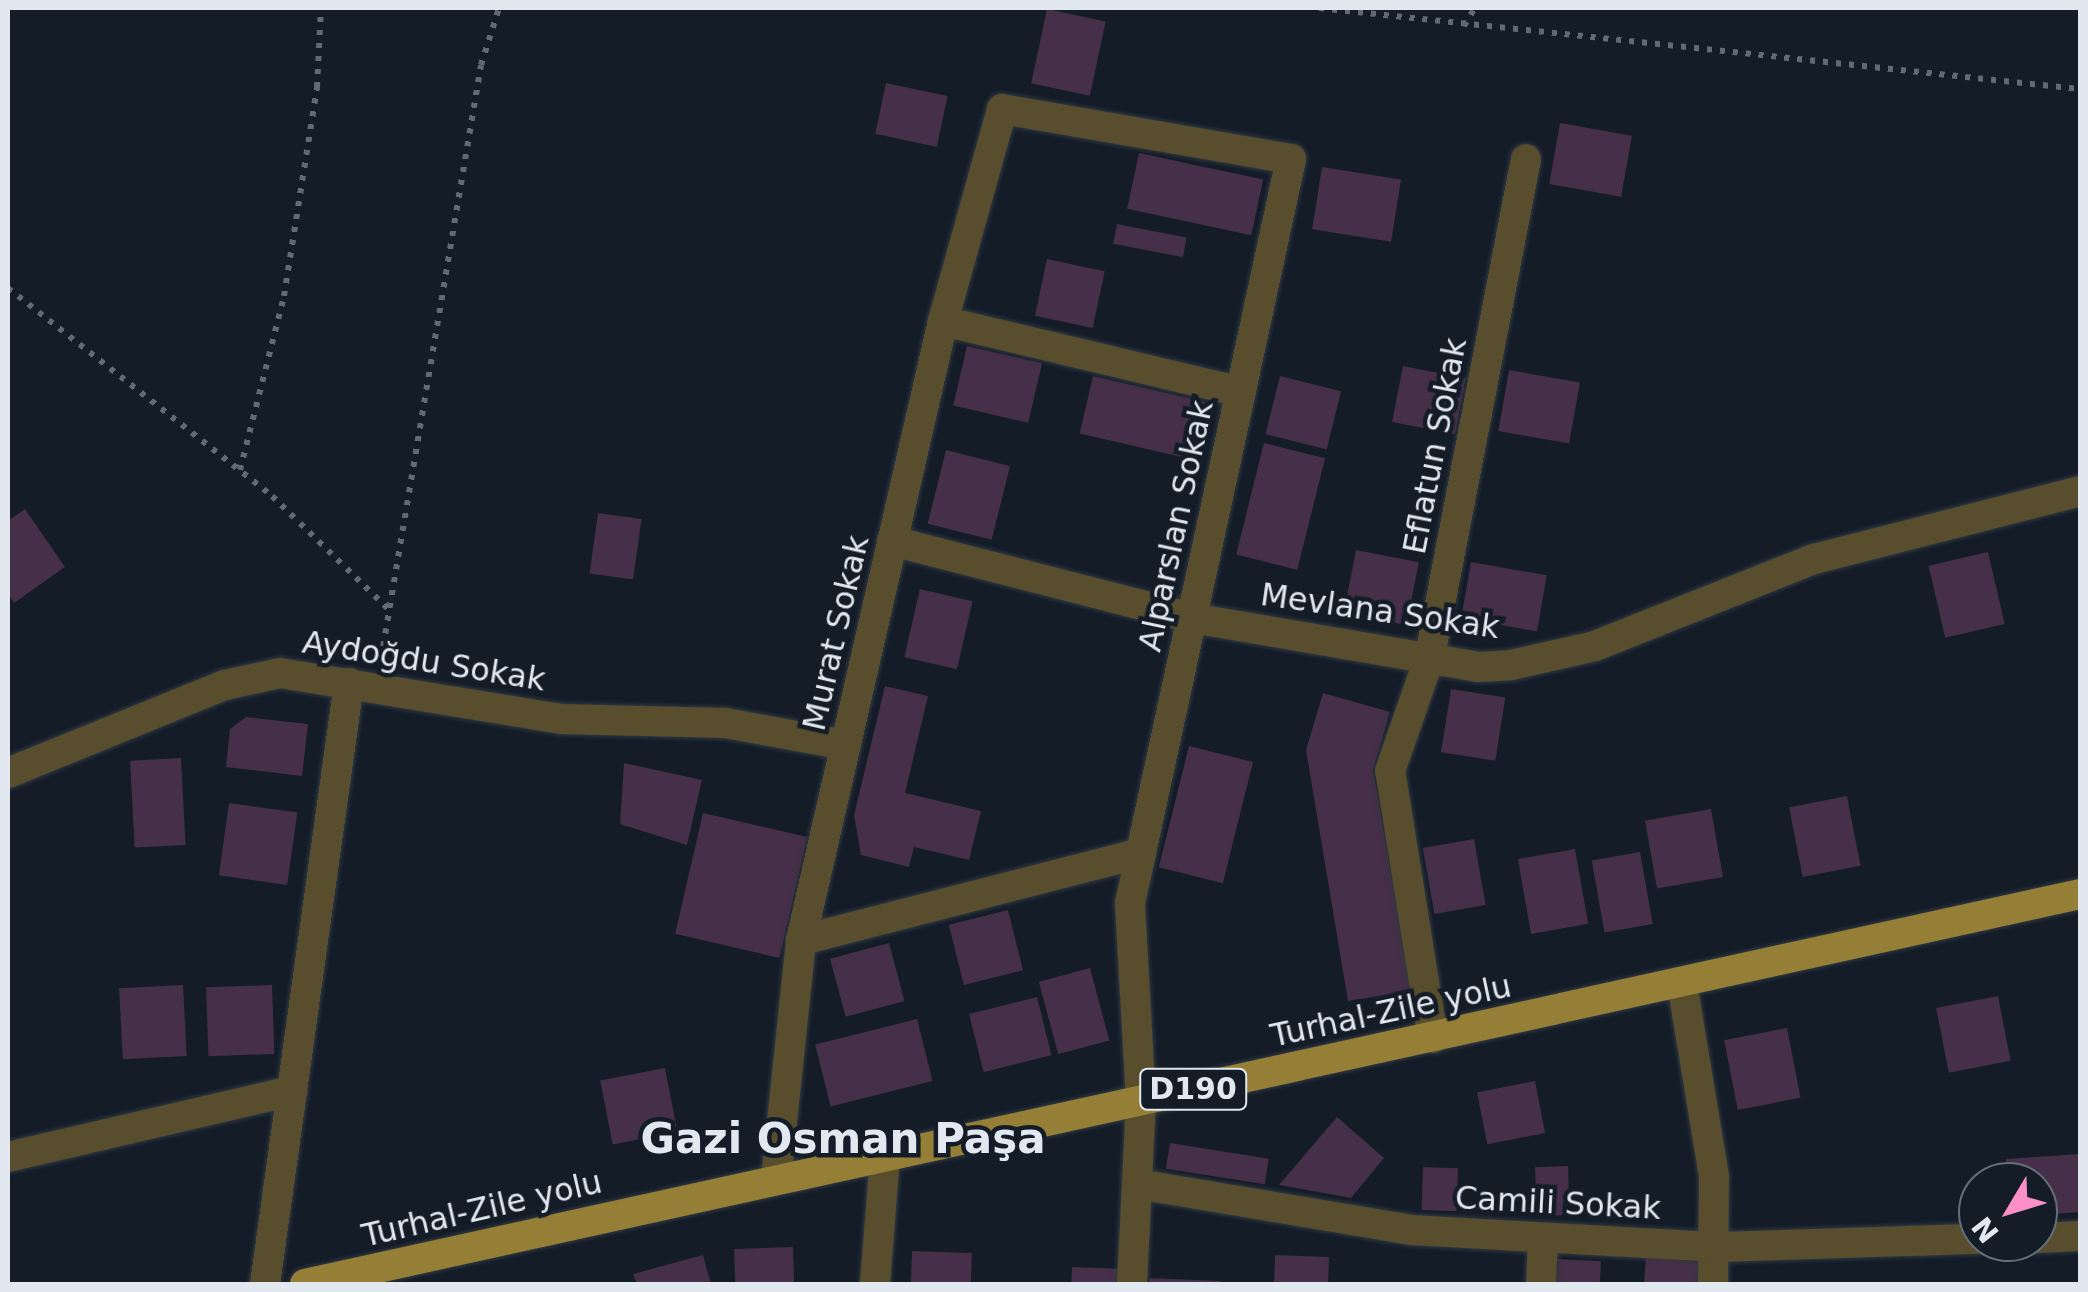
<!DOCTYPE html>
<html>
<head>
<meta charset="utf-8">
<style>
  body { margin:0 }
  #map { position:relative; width:2088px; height:1292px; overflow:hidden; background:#131c27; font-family:"DejaVu Sans",sans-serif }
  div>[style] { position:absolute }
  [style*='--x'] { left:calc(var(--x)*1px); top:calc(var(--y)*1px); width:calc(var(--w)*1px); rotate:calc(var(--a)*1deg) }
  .building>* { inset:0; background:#462f48; transform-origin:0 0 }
  .path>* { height:6px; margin-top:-3px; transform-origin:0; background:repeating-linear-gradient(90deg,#616973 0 5px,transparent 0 13px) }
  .roads { filter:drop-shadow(0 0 2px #303943) drop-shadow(0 0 2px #303943) }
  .minor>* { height:30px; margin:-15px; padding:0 15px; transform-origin:15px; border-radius:15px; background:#584d2d }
  .major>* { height:30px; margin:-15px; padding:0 15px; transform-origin:15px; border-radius:15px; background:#957e36 }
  span { translate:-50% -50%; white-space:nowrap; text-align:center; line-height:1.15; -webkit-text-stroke:9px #131c27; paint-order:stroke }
  .shield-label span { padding:2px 8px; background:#131c27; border:2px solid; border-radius:8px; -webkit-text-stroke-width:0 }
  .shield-label { font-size:30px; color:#e2e8f0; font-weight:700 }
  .street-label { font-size:32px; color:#e2e8f0 }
  .district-label { font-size:42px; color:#e2e8f0; font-weight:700 }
  .frame { position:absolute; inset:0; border:10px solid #e2e8f0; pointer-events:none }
  .north { position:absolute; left:1958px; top:1162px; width:100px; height:100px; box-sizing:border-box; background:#131c27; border:2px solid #666e77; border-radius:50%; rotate:232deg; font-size:28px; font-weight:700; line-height:40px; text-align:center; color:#e2e8f0 }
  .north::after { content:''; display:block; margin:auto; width:35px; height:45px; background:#fb8fc6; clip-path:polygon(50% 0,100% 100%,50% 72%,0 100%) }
</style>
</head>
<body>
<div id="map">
  <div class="building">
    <div style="left:1047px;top:9px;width:60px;height:76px;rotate:12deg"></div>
    <div style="left:886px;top:83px;width:63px;height:52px;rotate:12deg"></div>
    <div style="left:1560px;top:123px;width:73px;height:62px;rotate:10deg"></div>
    <div style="left:1139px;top:153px;width:127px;height:57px;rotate:12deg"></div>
    <div style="left:1322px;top:167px;width:80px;height:63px;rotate:9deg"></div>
    <div style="left:1117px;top:224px;width:71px;height:20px;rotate:11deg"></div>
    <div style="left:1047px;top:259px;width:59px;height:58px;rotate:12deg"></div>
    <div style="left:967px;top:346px;width:77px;height:61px;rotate:13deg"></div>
    <div style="left:1403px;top:366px;width:64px;height:57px;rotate:11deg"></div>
    <div style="left:1509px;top:370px;width:72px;height:62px;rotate:10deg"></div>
    <div style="left:1093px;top:376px;width:120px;height:59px;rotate:13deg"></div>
    <div style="left:1280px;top:376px;width:63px;height:60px;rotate:14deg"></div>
    <div style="left:1264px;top:443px;width:63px;height:115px;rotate:14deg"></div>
    <div style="left:946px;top:450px;width:66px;height:76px;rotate:14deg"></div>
    <div style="clip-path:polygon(25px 509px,65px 567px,14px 603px,8px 594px,8px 521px)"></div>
    <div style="left:598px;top:513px;width:44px;height:61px;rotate:8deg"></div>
    <div style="left:1356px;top:550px;width:64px;height:64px;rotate:11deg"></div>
    <div style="left:1988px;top:552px;width:74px;height:61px;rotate:77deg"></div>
    <div style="left:1471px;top:562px;width:77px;height:57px;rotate:10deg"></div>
    <div style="left:920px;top:589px;width:54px;height:70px;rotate:13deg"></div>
    <div style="clip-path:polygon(885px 686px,928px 696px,905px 793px,981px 811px,969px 860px,914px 847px,909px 867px,861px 855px,854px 815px)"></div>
    <div style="left:1451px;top:689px;width:55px;height:64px;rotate:9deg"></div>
    <div style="clip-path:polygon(1323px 693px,1390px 712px,1373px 770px,1411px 991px,1348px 1001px,1306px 750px)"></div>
    <div style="clip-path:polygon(246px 717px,308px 724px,302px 776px,226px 767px,230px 729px)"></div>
    <div style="left:1189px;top:746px;width:66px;height:125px;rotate:14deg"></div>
    <div style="left:181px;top:758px;width:87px;height:51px;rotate:87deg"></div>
    <div style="clip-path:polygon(624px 763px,702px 780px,687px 845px,620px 824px)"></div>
    <div style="left:1847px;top:796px;width:71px;height:59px;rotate:79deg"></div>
    <div style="left:229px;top:803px;width:69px;height:73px;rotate:8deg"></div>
    <div style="left:1711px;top:809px;width:69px;height:67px;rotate:80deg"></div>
    <div style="left:703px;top:813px;width:107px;height:124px;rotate:13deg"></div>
    <div style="left:1474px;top:839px;width:67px;height:52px;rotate:80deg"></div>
    <div style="left:1575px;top:849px;width:76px;height:58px;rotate:80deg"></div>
    <div style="left:1640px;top:852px;width:73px;height:49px;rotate:80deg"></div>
    <div style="left:1008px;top:910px;width:62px;height:61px;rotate:76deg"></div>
    <div style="left:889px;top:943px;width:60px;height:61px;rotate:75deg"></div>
    <div style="left:1090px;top:968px;width:75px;height:53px;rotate:75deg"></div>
    <div style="left:183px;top:985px;width:71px;height:64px;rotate:87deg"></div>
    <div style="left:272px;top:985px;width:69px;height:66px;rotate:88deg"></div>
    <div style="left:1998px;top:996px;width:66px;height:63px;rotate:79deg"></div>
    <div style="left:1037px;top:997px;width:60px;height:70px;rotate:76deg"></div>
    <div style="left:917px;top:1019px;width:64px;height:105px;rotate:76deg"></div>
    <div style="left:1787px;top:1028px;width:71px;height:64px;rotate:79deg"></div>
    <div style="left:665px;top:1068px;width:65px;height:66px;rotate:79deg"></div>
    <div style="left:1535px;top:1081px;width:53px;height:59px;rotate:79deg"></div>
    <div style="clip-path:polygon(1337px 1117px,1384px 1158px,1351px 1198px,1279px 1185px)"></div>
    <div style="left:1170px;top:1143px;width:100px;height:26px;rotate:9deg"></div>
    <div style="clip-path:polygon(2080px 1154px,2080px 1212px,2038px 1215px,2038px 1182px,2008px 1182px,2006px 1159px)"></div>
    <div style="left:1568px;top:1166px;width:49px;height:33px;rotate:88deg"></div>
    <div style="left:1423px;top:1167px;width:35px;height:43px;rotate:2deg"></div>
    <div style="left:793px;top:1247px;width:37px;height:59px;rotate:88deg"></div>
    <div style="left:912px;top:1251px;width:60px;height:33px;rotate:2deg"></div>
    <div style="clip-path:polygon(703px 1255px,711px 1284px,637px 1284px,633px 1274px)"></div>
    <div style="left:1275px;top:1255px;width:54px;height:29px;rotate:2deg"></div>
    <div style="clip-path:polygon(1646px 1257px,1699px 1262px,1697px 1284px,1644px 1284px)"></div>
    <div style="left:1558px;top:1259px;width:43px;height:25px;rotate:3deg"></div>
    <div style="left:1072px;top:1267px;width:49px;height:17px;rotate:2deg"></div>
    <div style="clip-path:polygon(1149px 1278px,1221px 1281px,1221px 1284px,1149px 1284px)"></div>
  </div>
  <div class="path">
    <div style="--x:1319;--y:8;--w:765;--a:6.08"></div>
    <div style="--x:1464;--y:26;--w:21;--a:-59"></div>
    <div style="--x:8;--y:288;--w:336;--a:38.2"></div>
    <div style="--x:272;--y:496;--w:162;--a:44.2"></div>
    <div style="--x:240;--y:470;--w:179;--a:-75.8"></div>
    <div style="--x:284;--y:296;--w:212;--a:-81"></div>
    <div style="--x:317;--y:87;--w:79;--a:-87.1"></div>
    <div style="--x:381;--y:659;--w:602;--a:-80.44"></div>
    <div style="--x:481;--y:65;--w:60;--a:-72.5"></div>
  </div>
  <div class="roads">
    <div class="minor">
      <div style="--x:943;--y:321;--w:306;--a:13.4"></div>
      <div style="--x:892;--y:541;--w:310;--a:14.4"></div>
      <div style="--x:1192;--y:618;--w:290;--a:9.7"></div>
      <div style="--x:1478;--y:667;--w:33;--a:-3"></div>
      <div style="--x:1511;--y:665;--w:86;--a:-12.7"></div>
      <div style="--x:1595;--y:646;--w:236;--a:-21.7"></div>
      <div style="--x:1814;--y:559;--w:275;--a:-14.3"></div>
      <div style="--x:8;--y:773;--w:234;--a:-22.1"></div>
      <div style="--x:225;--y:685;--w:56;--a:-12.3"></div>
      <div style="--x:280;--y:673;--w:285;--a:9.3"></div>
      <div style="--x:561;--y:719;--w:164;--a:1.4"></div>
      <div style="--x:725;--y:723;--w:123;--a:10.3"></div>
      <div style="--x:1682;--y:983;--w:197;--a:80.6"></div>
      <div style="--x:1714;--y:1177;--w:107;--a:90.5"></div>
      <div style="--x:1433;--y:1038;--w:270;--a:-99.1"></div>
      <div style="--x:1390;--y:771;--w:122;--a:-70.8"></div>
      <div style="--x:1430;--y:656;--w:506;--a:-79.07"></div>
      <div style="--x:8;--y:1157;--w:292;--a:-13.1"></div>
      <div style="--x:776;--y:1179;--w:240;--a:-84"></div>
      <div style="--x:801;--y:940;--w:635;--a:-77.08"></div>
      <div style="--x:943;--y:321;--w:220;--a:-74.4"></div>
      <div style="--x:1002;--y:109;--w:293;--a:9.8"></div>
      <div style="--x:1291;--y:159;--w:710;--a:102.2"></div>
      <div style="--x:1141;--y:853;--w:351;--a:165.6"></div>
      <div style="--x:1137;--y:1184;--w:278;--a:9.5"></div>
      <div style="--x:1411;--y:1230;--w:307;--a:3.2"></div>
      <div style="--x:1718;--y:1247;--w:260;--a:-1.8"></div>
      <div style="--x:2038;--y:1238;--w:42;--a:-2.7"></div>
      <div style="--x:265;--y:1284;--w:607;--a:-82.04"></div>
      <div style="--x:875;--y:1284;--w:128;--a:-85.5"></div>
      <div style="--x:1132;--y:1284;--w:183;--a:-87.2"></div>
      <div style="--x:1141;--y:1101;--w:198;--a:-93.2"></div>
      <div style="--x:1130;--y:903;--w:51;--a:-77.6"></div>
      <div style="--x:1541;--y:1284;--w:46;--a:-87.5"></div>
    </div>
    <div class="major">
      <div style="--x:305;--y:1284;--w:1817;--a:-12.39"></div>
    </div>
  </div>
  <div class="shield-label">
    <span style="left:1193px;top:1089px">D190</span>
  </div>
  <div class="street-label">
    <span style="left:1435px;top:446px;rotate:-79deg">Eflatun Sokak</span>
    <span style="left:1176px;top:526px;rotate:-78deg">Alparslan Sokak</span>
    <span style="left:1380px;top:611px;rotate:8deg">Mevlana Sokak</span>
    <span style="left:836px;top:633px;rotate:-77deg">Murat Sokak</span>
    <span style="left:424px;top:661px;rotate:9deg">Aydoğdu Sokak</span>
    <span style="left:1391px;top:1011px;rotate:-12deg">Turhal-Zile yolu</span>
    <span style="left:1558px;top:1203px;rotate:3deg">Camili Sokak</span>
    <span style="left:482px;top:1209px;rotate:-13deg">Turhal-Zile yolu</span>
  </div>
  <div class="district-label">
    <span style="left:843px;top:1139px">Gazi Osman Paşa</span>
  </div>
  <div class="frame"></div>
  <div class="north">N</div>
</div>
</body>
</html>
